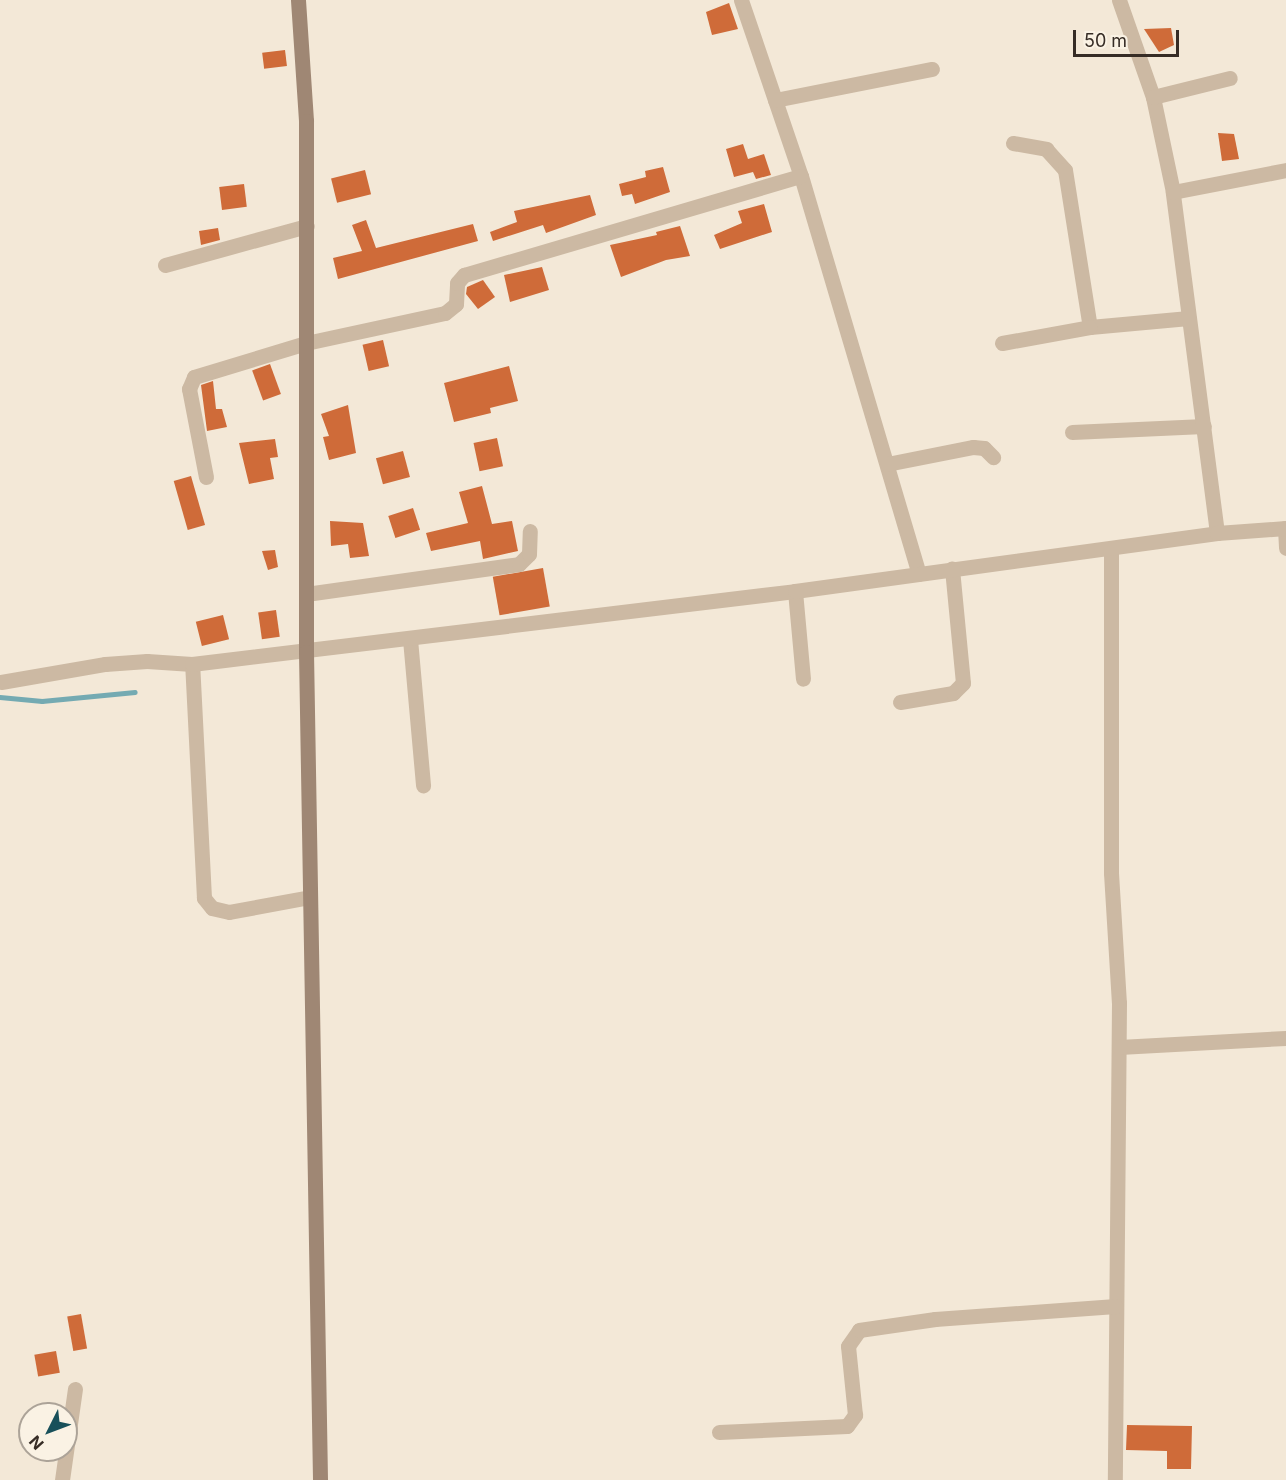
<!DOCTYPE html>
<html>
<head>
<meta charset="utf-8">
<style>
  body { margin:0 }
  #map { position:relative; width:1286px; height:1480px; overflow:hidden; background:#f3e8d7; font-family:Inter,sans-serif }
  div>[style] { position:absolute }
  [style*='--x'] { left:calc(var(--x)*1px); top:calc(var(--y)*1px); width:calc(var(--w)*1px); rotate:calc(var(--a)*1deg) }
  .stream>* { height:4.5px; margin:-2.25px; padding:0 2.25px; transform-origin:2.25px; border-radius:2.25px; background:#74aab2 }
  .building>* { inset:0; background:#cf6b39; transform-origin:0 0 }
  .street>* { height:15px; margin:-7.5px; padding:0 7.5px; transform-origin:7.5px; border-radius:7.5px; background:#ccb9a3 }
  .secondary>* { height:15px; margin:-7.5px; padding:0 7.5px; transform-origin:7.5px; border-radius:7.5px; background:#9f8774 }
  span { translate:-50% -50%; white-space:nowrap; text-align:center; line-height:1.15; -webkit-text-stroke:4.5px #faf2e4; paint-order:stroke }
  .north { position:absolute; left:18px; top:1402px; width:60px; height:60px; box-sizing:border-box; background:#faf2e4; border:2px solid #aca398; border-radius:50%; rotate:228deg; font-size:16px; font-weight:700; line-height:24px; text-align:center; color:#362c25 }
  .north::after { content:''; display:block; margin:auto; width:21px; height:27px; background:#18505a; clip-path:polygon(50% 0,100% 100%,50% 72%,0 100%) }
  .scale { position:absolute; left:1073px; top:30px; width:106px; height:27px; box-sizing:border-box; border:3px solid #362c25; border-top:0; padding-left:8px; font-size:18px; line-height:21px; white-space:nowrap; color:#362c25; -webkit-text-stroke:4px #faf2e4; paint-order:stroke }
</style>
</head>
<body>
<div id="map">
  <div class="stream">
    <div style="--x:0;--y:697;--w:42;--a:5.4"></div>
    <div style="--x:42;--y:701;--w:93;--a:-5.5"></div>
  </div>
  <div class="building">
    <div style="clip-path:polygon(729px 3px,738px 29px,712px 35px,706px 12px)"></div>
    <div style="clip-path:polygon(1171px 28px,1174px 45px,1159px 52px,1144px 29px)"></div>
    <div style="left:285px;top:50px;width:16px;height:23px;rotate:83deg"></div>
    <div style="clip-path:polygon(1218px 133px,1234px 134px,1239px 159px,1222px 161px)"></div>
    <div style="clip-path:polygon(743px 144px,748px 159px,764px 154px,771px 175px,756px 179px,753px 172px,734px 177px,726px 149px)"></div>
    <div style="clip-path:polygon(663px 167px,670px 192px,635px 204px,632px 194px,622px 196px,619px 184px,646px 177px,645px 171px)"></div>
    <div style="left:365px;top:170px;width:25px;height:35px;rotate:76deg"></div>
    <div style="left:244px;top:184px;width:23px;height:25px;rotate:83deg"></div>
    <div style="clip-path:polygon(590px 195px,596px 215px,546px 233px,543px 225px,493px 241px,490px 232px,517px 222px,514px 211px)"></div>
    <div style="clip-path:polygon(764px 204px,772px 232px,720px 249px,714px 235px,742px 223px,738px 211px)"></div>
    <div style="clip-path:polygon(366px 220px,376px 248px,473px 224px,478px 241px,338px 279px,333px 258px,362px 251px,352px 225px)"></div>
    <div style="clip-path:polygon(680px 226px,690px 256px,666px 260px,621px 277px,610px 245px,657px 235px,656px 232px)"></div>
    <div style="clip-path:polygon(218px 228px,220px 240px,201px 245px,199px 231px)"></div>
    <div style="clip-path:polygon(542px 267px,549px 290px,510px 302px,504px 275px)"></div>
    <div style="clip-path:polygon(483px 280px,495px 297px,478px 309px,466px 294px,467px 287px)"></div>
    <div style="left:383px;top:340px;width:27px;height:21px;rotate:77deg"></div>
    <div style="left:270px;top:364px;width:32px;height:19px;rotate:70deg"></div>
    <div style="clip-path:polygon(509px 366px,518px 401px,490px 408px,491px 413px,454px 422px,444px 383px)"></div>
    <div style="clip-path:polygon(213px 381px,216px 409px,222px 409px,227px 427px,207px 431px,201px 385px)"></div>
    <div style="clip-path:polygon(348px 405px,356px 453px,329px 460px,323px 437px,329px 436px,321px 414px)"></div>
    <div style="left:497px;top:438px;width:29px;height:24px;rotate:78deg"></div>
    <div style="clip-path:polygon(275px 439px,278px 457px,270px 458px,274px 479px,249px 484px,239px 443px)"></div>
    <div style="left:403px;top:451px;width:27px;height:28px;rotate:75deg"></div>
    <div style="left:191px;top:476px;width:51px;height:18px;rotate:74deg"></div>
    <div style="clip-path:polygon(482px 486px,492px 524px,512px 521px,518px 551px,483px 559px,480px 541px,431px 551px,426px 533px,468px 523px,459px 492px)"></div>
    <div style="left:413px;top:508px;width:23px;height:26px;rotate:72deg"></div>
    <div style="clip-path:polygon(330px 521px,363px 523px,369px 556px,350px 558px,348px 544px,331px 546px)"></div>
    <div style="clip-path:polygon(275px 550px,278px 567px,268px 570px,262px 551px)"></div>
    <div style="left:543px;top:568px;width:39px;height:51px;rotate:80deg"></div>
    <div style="left:276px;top:610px;width:27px;height:18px;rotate:82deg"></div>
    <div style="left:223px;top:615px;width:25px;height:28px;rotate:76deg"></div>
    <div style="left:81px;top:1314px;width:35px;height:14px;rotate:80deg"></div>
    <div style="left:56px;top:1351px;width:22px;height:22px;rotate:80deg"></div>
    <div style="clip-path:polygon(1127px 1425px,1192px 1426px,1191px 1469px,1167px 1469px,1167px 1451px,1126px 1450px)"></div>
  </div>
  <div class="street">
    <div style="--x:741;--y:0;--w:186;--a:71.2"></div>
    <div style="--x:801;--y:176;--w:415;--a:73.5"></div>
    <div style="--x:1119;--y:0;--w:103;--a:70.7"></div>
    <div style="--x:775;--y:100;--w:160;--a:-11.2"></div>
    <div style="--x:1013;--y:143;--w:34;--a:10"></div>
    <div style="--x:1046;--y:149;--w:28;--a:48"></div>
    <div style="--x:1065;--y:170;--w:159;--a:81"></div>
    <div style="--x:1090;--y:327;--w:99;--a:-5.2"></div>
    <div style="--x:1173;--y:192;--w:115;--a:-11"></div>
    <div style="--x:165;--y:265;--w:147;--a:-15.4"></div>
    <div style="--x:1002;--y:343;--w:89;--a:-10.3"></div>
    <div style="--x:1072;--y:432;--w:132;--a:-2.6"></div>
    <div style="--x:887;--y:464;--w:88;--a:-11.2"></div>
    <div style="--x:973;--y:447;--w:11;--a:5"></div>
    <div style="--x:984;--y:448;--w:13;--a:45"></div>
    <div style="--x:206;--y:477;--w:90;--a:-100.9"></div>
    <div style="--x:189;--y:389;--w:13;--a:-67"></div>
    <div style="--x:194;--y:377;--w:117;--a:-16.9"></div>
    <div style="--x:306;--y:343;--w:142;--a:-12.2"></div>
    <div style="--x:445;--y:313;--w:14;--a:-39"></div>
    <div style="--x:456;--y:304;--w:21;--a:-87"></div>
    <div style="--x:457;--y:283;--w:11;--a:-49"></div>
    <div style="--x:464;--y:275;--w:351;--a:-16.4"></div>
    <div style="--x:1285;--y:528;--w:20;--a:87"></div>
    <div style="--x:1217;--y:533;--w:344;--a:-97.4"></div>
    <div style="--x:1173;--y:192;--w:97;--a:-101.9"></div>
    <div style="--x:1153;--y:97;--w:79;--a:-13.9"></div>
    <div style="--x:1111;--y:549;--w:324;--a:90"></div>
    <div style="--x:1111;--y:873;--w:130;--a:86.5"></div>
    <div style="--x:1119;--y:1003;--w:477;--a:90.5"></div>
    <div style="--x:795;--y:591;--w:88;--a:84.8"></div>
    <div style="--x:306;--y:594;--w:215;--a:-8"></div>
    <div style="--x:519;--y:564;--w:14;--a:-45"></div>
    <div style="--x:529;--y:554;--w:23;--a:-88"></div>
    <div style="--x:410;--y:639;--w:147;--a:84.9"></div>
    <div style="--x:1;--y:682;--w:106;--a:-9.8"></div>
    <div style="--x:105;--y:664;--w:42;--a:-4.1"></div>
    <div style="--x:147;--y:661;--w:45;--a:3.8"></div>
    <div style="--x:900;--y:702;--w:54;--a:-9.6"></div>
    <div style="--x:953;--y:693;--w:14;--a:-45"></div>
    <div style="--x:963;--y:683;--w:115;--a:-95.5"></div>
    <div style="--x:310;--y:897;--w:82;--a:169.5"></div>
    <div style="--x:229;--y:912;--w:17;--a:-167"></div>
    <div style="--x:212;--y:908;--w:13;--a:-129"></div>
    <div style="--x:204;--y:898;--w:234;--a:-92.9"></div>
    <div style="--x:192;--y:664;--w:607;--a:-6.9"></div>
    <div style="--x:795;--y:591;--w:426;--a:-7.8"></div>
    <div style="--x:1217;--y:533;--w:69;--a:-4.1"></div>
    <div style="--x:1119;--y:1047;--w:167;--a:-3.1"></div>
    <div style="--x:719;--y:1432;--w:128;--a:-2.7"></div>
    <div style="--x:847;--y:1426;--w:14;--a:-54"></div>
    <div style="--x:855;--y:1415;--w:69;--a:-95.8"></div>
    <div style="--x:848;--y:1346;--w:19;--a:-55"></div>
    <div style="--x:859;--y:1330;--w:77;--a:-8.2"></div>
    <div style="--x:935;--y:1319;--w:181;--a:-4.1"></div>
    <div style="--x:62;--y:1480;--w:92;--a:-81.9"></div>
  </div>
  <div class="secondary">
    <div style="--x:298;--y:0;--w:121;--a:86.2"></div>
    <div style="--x:306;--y:121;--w:531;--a:90"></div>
    <div style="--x:306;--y:652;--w:828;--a:89.03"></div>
  </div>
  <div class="north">N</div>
  <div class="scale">50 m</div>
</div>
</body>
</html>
